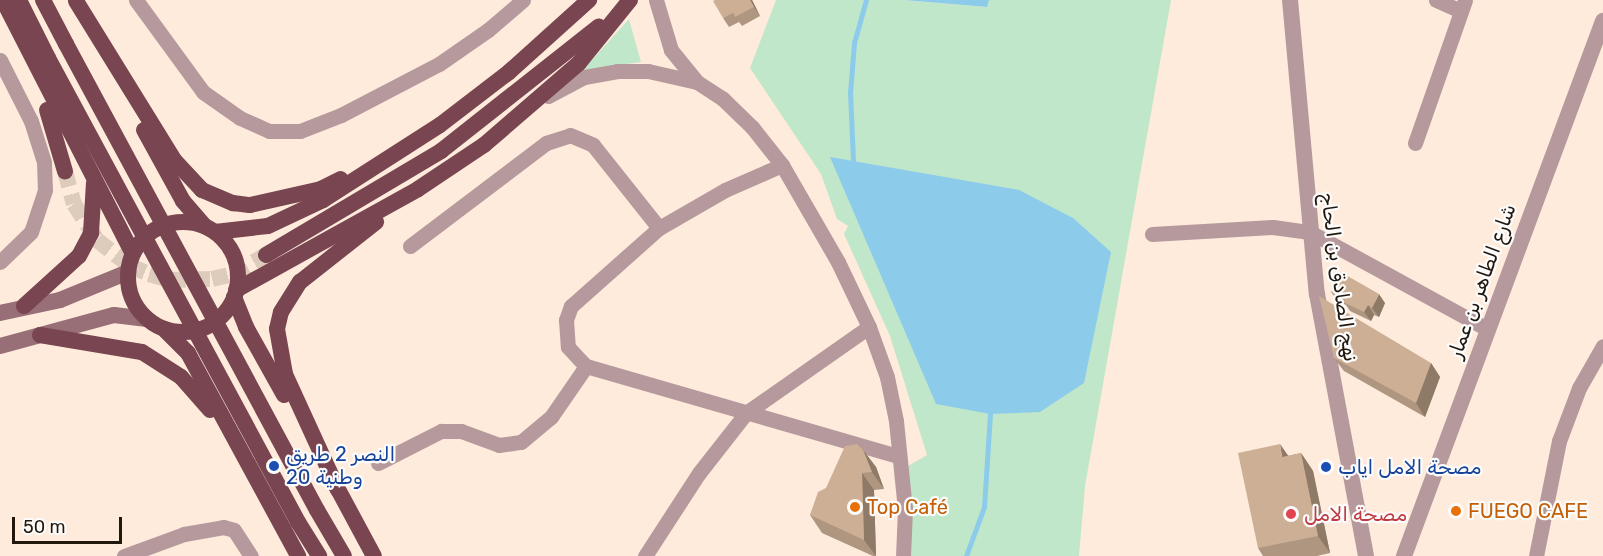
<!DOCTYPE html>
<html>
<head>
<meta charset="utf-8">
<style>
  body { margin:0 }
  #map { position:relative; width:1603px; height:556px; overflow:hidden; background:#feebdb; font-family:Rubik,Cairo,sans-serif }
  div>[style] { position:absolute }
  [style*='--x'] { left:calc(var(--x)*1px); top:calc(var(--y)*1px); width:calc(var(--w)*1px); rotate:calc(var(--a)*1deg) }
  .green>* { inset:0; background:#c1e7cb }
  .water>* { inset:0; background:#8dcbeb }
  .stream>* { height:4.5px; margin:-2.25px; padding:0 2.25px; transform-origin:2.25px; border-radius:2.25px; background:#8dcbeb }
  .trunk-tunnel>* { height:16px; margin-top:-8px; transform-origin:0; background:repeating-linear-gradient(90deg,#ddcbbc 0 16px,transparent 0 24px) }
  .minor>* { height:15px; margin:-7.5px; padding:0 7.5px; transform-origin:7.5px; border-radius:7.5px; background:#b6999d }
  .tertiary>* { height:16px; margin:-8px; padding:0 8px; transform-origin:8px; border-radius:8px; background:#b6999d }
  .secondary>* { height:16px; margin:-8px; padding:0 8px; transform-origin:8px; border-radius:8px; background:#986f76 }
  .trunk>* { height:16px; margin:-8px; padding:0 8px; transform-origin:8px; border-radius:8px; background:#784550 }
  .trunk>.ring { margin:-8px; padding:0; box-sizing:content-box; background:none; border:16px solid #784550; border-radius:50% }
  .trunk-bridge>* { height:16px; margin:-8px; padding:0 8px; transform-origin:8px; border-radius:8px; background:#784550 }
  .wall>* { inset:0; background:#af9680 }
  .shaded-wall>* { inset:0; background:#8f7a68 }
  .building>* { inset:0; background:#ccaf95 }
  .dots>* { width:16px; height:16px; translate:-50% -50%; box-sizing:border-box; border:3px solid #fcfcfc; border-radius:50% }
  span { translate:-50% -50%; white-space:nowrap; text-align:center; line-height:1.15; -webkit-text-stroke:4.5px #fcfcfc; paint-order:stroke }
  .street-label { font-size:20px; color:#22170d }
  .transit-label { font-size:20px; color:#164399 }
  .left { translate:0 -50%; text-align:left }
  .food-label { font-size:20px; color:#c56008 }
  .health-label { font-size:20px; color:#be3a42 }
  .scale { position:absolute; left:12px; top:517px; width:110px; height:27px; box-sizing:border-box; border:3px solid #22170d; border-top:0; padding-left:8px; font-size:18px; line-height:21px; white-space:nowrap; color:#22170d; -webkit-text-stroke:4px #fcfcfc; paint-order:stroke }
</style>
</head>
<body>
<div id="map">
  <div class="green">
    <div style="clip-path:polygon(776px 0,904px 0,986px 7px,989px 0,1171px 0,1085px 486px,1079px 556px,909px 556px,908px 466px,927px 455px,890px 336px,844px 234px,848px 226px,837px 219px,821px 174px,750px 68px)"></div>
    <div style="clip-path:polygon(629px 19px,641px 62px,583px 70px)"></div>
  </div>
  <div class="water">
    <div style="clip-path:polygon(904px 0,989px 0,987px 7px)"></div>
    <div style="clip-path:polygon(830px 157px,1019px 190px,1073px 218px,1111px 252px,1084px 383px,1040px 412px,990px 414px,936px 404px)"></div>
  </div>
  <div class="stream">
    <div style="--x:853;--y:161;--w:68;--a:-92.5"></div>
    <div style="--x:850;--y:93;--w:50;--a:-85.4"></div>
    <div style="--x:854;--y:43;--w:45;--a:-74.4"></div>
    <div style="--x:966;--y:556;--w:52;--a:-69.8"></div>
    <div style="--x:984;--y:507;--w:93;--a:-86.3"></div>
  </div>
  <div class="trunk-tunnel">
    <div style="--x:65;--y:171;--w:34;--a:75"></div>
    <div style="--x:74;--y:204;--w:43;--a:57.4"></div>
    <div style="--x:97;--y:240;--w:42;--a:38.2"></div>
    <div style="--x:130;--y:266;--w:21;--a:23"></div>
    <div style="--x:149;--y:274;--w:22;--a:16"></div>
    <div style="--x:170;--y:280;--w:42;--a:-1.4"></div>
    <div style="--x:212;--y:279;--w:22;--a:-13"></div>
    <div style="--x:233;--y:274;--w:38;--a:-30"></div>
  </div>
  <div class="minor">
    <div style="--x:136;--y:0;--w:114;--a:53.9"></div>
    <div style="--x:203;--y:92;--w:45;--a:35.1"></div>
    <div style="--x:240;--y:118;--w:32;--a:24"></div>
    <div style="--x:269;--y:131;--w:31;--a:0"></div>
    <div style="--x:300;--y:131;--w:44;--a:-21.3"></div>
    <div style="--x:341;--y:115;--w:110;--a:-27.5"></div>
    <div style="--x:439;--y:64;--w:60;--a:-34.8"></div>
    <div style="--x:488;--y:30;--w:46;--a:-40.6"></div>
    <div style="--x:656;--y:0;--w:52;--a:73.3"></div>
    <div style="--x:671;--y:50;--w:41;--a:50.9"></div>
    <div style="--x:697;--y:82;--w:31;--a:33"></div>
    <div style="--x:723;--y:99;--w:40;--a:44"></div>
    <div style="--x:752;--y:127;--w:48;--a:51.7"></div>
    <div style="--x:782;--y:165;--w:112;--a:60"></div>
    <div style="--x:838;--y:262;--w:72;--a:64.5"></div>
    <div style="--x:869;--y:327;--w:53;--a:70.2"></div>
    <div style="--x:887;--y:377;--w:45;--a:78.4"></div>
    <div style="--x:896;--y:421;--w:88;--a:84.2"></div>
    <div style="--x:905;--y:509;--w:47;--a:92.4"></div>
    <div style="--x:1436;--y:0;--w:27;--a:24"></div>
    <div style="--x:0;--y:60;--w:68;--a:63.1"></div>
    <div style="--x:31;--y:121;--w:43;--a:72.4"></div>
    <div style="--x:44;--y:162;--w:28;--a:88"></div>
    <div style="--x:45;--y:190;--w:44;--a:108.4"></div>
    <div style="--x:31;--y:232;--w:43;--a:135.9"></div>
    <div style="--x:548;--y:96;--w:41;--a:-27.8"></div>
    <div style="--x:584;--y:77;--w:34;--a:-10"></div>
    <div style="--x:617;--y:71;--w:31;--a:0"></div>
    <div style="--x:648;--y:71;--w:50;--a:12.7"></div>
    <div style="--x:1415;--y:143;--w:151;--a:-70.7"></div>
    <div style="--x:782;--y:165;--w:62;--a:156.3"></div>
    <div style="--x:725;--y:190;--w:76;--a:150.1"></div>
    <div style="--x:659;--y:228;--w:118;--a:138.4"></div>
    <div style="--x:571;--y:306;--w:15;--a:110"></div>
    <div style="--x:566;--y:320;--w:27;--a:86"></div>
    <div style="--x:568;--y:347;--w:26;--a:47"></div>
    <div style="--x:586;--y:366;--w:324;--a:16.1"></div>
    <div style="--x:1152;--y:234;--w:121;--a:-3.3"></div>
    <div style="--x:1273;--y:227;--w:37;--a:8"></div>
    <div style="--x:1310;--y:232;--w:202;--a:28.7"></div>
    <div style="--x:410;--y:246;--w:171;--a:-37.1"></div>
    <div style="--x:546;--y:143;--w:25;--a:-18"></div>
    <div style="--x:570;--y:135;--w:25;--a:23"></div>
    <div style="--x:593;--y:145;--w:106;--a:51.5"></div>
    <div style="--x:378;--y:463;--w:71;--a:-26.9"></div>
    <div style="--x:441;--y:431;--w:20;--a:0"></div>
    <div style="--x:461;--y:431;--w:40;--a:20.2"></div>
    <div style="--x:499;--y:445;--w:22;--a:-8"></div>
    <div style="--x:521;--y:442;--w:39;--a:-40"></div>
    <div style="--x:551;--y:417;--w:62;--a:-55.5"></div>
    <div style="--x:124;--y:556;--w:64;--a:-20.1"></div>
    <div style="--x:184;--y:534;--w:40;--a:-10"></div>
    <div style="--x:223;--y:527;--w:11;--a:15"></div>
    <div style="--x:234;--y:530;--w:31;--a:57"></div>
    <div style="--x:645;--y:556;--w:99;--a:-57"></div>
    <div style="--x:699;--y:473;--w:76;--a:-51.9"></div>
    <div style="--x:746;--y:413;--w:150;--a:-35"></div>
    <div style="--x:1536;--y:556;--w:117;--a:-78.7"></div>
    <div style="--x:1559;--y:441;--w:57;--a:-69.3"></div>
    <div style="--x:1579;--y:388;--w:48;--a:-60.3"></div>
  </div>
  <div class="tertiary">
    <div style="--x:1290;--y:0;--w:295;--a:84.8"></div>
    <div style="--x:1317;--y:294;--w:267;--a:79.4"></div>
    <div style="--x:1404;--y:556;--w:571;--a:-69.6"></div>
  </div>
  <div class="secondary">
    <div style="--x:0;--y:313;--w:61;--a:-12.2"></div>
    <div style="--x:60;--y:300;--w:74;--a:-22.4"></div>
    <div style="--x:0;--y:346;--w:118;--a:-15.2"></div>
    <div style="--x:114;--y:315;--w:33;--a:7"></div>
  </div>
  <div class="trunk">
    <div style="--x:3;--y:0;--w:285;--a:62.9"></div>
    <div style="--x:19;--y:0;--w:65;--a:63.4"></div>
    <div style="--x:43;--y:0;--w:50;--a:62.4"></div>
    <div style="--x:76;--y:1;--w:188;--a:58.3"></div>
    <div style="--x:175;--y:161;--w:40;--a:47"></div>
    <div style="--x:202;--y:190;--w:34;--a:23"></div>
    <div style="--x:233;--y:203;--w:17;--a:7"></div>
    <div style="--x:250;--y:205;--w:73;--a:-12.7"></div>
    <div style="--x:321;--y:189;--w:22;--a:-27"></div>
    <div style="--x:47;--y:110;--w:64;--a:73.6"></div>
    <div style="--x:144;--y:130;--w:81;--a:61.2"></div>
    <div style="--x:183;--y:201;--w:33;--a:49"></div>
    <div class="ring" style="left:128px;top:222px;width:94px;height:94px"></div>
    <div style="--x:215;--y:232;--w:53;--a:-6.5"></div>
    <div style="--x:268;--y:226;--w:61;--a:-25.3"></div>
    <div style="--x:323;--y:200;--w:139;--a:-32.7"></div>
    <div style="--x:440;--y:125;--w:87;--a:-37.5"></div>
    <div style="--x:509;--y:72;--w:108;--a:-42"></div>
    <div style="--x:266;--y:255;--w:204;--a:-30.7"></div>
    <div style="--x:441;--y:151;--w:201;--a:-38.3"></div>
    <div style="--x:236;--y:290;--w:208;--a:-29"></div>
    <div style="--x:418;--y:189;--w:79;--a:-33.7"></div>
    <div style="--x:484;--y:145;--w:125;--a:-40.8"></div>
    <div style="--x:579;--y:63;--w:81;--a:-51"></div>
    <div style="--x:234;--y:297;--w:32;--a:68"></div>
    <div style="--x:246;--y:327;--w:78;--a:60.8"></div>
    <div style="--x:24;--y:306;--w:74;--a:-42.3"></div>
    <div style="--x:79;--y:256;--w:26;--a:-62"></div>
    <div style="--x:91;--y:233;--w:50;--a:-86.6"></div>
    <div style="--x:165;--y:330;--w:33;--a:45"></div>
    <div style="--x:188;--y:353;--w:231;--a:61.5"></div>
    <div style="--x:40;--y:335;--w:103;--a:9.5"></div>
    <div style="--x:142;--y:352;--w:46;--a:32.7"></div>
    <div style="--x:181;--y:377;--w:44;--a:48.7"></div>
    <div style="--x:333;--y:480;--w:86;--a:61.7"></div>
    <div style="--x:338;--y:490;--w:128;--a:-114.6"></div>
    <div style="--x:285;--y:374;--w:46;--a:-100.1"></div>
    <div style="--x:277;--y:329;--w:17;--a:-77"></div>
    <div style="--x:281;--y:312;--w:36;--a:-58"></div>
    <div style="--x:300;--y:282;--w:97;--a:-38.3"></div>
    <div style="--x:317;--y:510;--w:53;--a:59.6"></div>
    <div style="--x:298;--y:522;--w:40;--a:58"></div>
  </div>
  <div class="trunk-bridge">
    <div style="--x:66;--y:44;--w:529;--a:61.69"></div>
    <div style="--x:48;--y:58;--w:527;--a:61.68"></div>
  </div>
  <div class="wall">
    <div style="clip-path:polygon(752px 0,760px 16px,742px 26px,739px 22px,729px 27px,723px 18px)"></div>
    <div style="clip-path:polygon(1331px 292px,1385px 303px,1379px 317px,1374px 315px,1371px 321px,1350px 311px,1346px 305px,1338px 301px)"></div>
    <div style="clip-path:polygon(1334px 358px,1431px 363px,1440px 377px,1425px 417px,1344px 371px)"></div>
    <div style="clip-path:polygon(863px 450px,876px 467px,884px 489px,874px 490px,876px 556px,873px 556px,822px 533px,810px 515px,826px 488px)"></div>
    <div style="clip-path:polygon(1301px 453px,1313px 471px,1330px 553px,1317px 556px,1263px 556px,1258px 548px,1288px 456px)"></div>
  </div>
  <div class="shaded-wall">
    <div style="clip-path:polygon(750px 0,752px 0,760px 16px,754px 7px)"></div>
    <div style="clip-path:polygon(1379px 294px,1385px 303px,1379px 317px,1372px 308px)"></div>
    <div style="clip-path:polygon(1368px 305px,1374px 315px,1371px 321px,1364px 312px)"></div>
    <div style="clip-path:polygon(1431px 363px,1440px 377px,1425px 417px,1416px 403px)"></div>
    <div style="clip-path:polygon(1280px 444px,1292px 461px,1282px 457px)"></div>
    <div style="clip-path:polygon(863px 450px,876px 467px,884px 489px,872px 472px)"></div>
    <div style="clip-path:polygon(1301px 453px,1313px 471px,1330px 553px,1318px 536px)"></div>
    <div style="clip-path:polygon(862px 473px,874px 490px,876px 556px,864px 540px)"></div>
  </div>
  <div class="building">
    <div style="clip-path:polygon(715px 0,750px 0,754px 7px,735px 17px,733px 13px,723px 18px,713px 1px)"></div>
    <div style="clip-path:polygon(1344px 274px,1379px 294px,1372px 308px,1368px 305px,1364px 312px,1343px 302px,1345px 299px,1331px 292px)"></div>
    <div style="clip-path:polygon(1319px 296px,1431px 363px,1416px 403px,1334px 358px)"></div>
    <div style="clip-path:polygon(857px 444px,863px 450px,872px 472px,862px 473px,864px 540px,810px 515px,818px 492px,826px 488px,845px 446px)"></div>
    <div style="clip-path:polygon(1280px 444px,1282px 457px,1301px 453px,1318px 536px,1258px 548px,1238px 453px)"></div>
  </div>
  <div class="dots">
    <div style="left:274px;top:466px;background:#1a4fb4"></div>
    <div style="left:1326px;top:467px;background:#1a4fb4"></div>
    <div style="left:855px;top:507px;background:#e8710a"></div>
    <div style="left:1456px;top:511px;background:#e8710a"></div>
    <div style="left:1291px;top:514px;background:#e0444e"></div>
  </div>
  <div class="street-label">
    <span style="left:1339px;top:277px;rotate:82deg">نهج الصادق بن الحاج</span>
    <span style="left:1482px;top:281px;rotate:-70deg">شارع الطاهر بن عمار</span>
  </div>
  <div class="transit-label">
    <span class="left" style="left:286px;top:466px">النصر 2 طريق<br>وطنية 20</span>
    <span class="left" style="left:1338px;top:467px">مصحة الامل اياب</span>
  </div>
  <div class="food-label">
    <span class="left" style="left:867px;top:507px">Top Café</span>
    <span class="left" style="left:1468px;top:511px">FUEGO CAFE</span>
  </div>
  <div class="health-label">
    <span class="left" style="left:1304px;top:514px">مصحة الامل</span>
  </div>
  <div class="scale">50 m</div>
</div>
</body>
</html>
